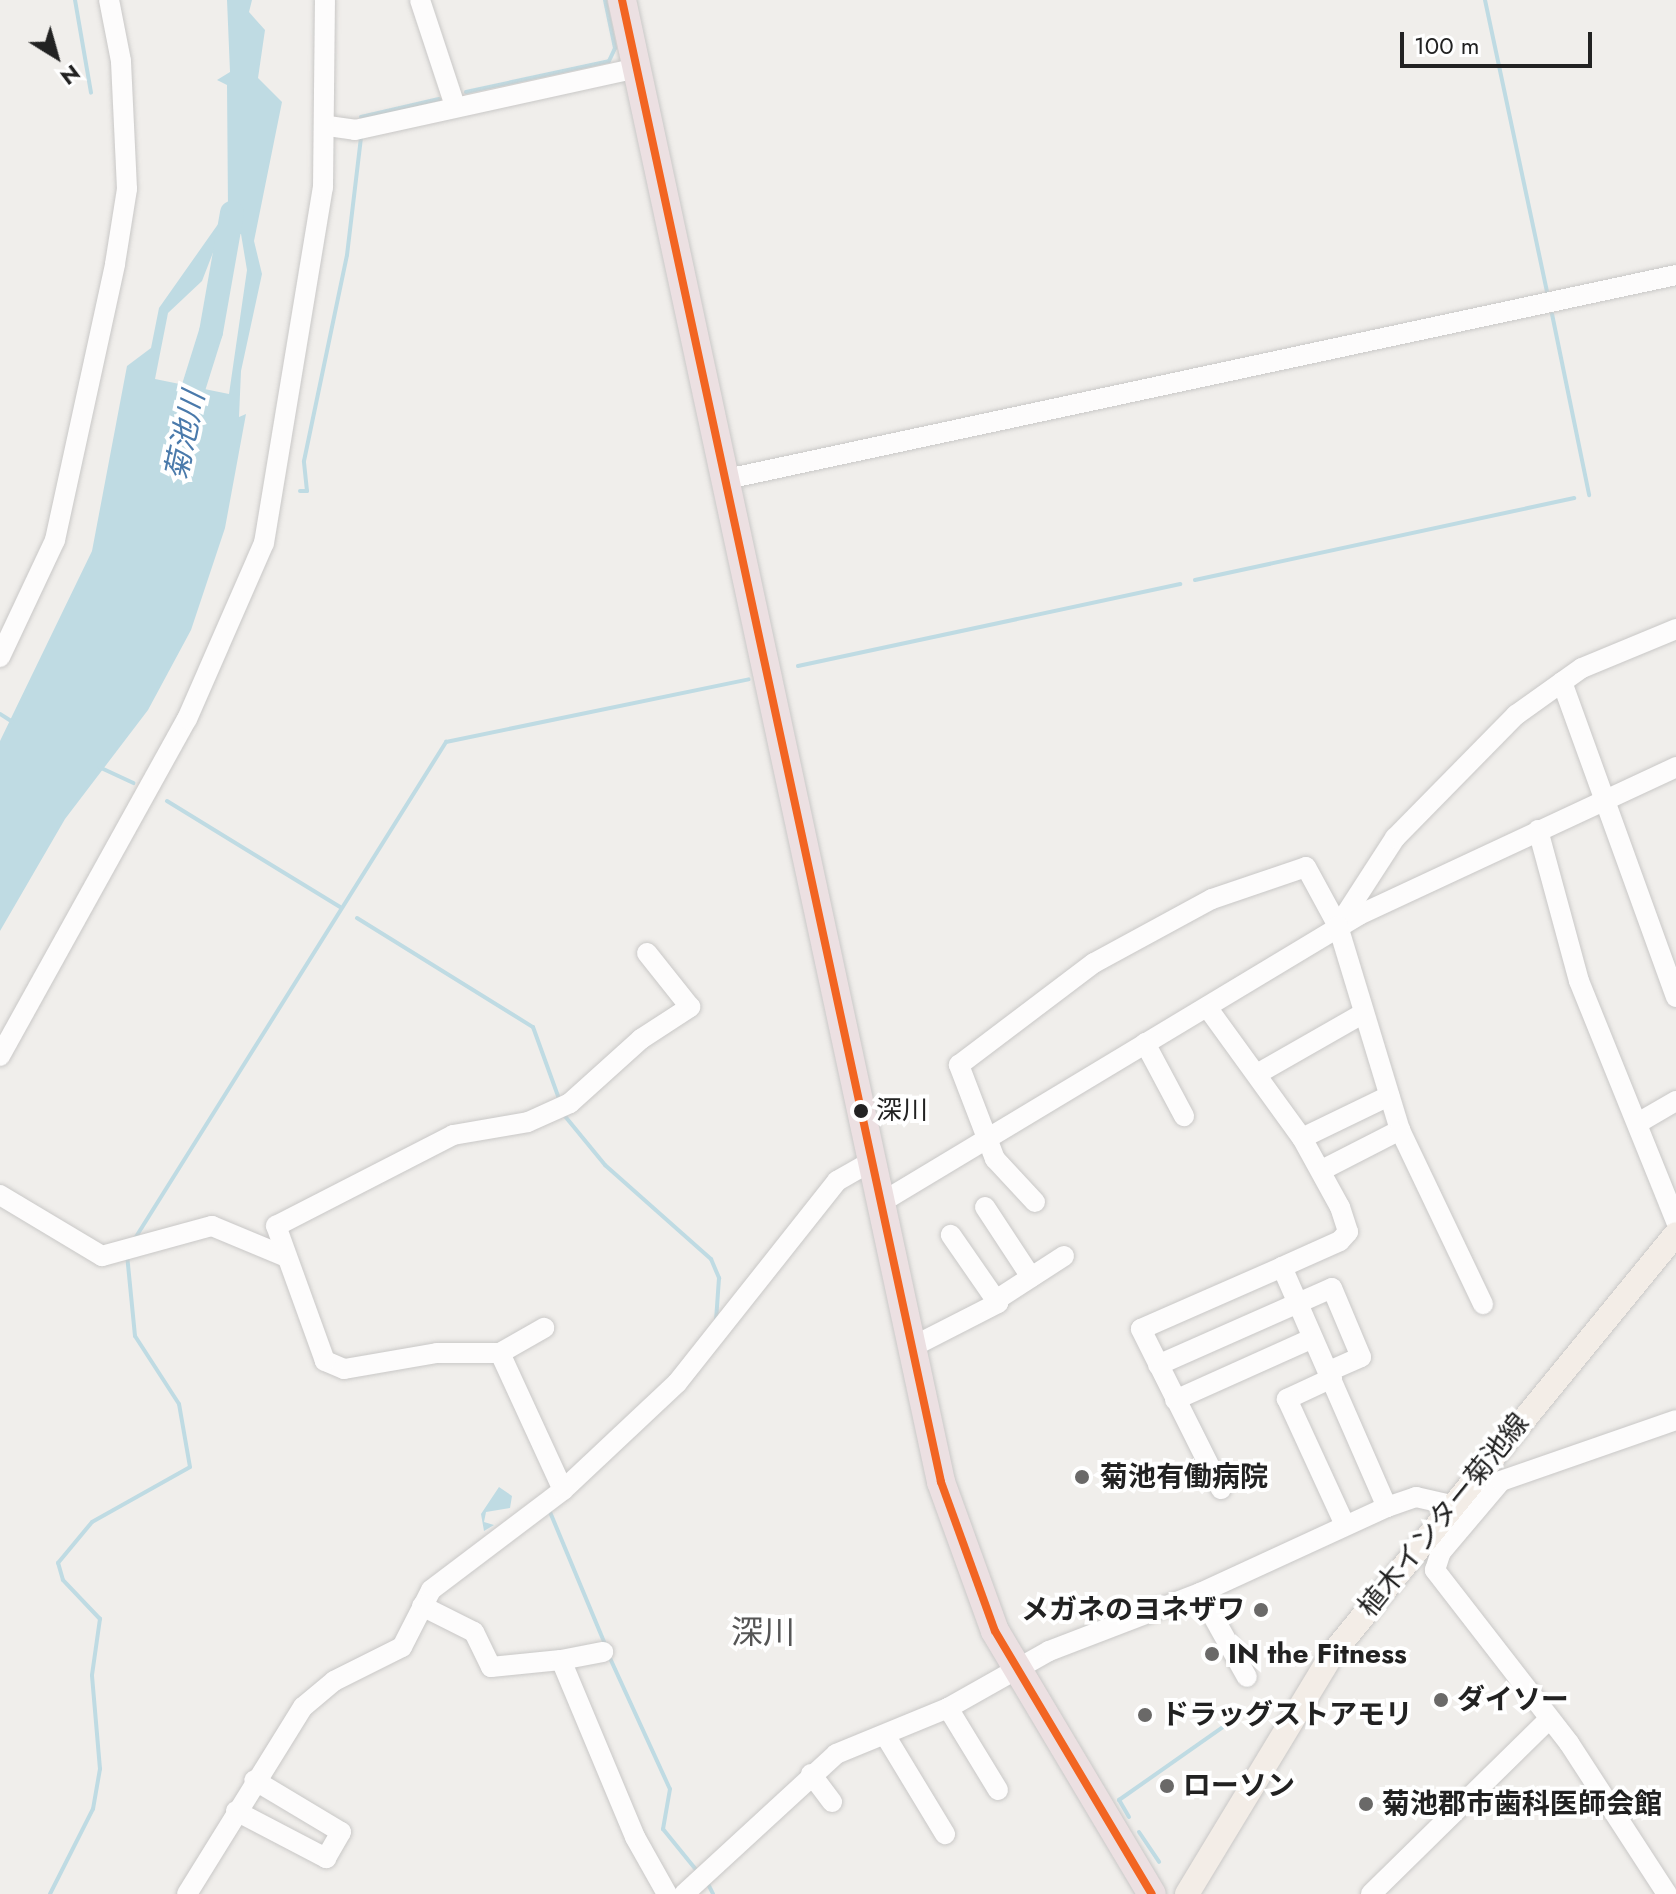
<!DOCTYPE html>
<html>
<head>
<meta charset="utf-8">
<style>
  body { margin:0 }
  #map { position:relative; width:1676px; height:1894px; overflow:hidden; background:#f0eeeb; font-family:Jost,"Noto Sans JP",sans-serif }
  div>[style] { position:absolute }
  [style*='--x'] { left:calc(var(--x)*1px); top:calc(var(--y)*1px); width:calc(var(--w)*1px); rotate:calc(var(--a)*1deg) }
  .water>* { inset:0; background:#bfdbe3 }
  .stream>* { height:4px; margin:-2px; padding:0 2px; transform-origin:2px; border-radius:2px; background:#bfdbe3 }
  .river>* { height:24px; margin:-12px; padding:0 12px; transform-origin:12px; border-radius:12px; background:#bfdbe3 }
  .roads { filter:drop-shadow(0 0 2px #c9c8c7) drop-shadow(0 0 2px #c9c8c7) }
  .minor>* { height:20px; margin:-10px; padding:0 10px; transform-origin:10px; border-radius:10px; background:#fdfcfc }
  .major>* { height:24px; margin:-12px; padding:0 12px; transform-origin:12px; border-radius:12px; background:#f3ede7 }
  .highway>* { height:28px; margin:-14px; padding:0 14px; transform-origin:14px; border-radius:14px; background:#ece0e2 }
  .bus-1>* { height:8px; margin:-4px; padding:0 4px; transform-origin:4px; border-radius:4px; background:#f26522 }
  .dots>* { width:22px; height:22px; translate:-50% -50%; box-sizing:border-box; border:4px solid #fff; border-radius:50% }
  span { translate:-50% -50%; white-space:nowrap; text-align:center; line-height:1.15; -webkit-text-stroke:8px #fff; paint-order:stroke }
  .bus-label { font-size:26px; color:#222 }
  .left { translate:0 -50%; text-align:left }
  .poi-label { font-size:28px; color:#222; font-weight:700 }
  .right { translate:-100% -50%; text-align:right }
  .street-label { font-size:28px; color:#222 }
  .water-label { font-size:30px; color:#4a7aab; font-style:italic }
  .quarter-label { font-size:32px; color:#555 }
  .north { position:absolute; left:16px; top:16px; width:80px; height:80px; -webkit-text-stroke:6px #fff; paint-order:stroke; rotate:143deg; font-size:22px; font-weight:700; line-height:32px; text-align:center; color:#222 }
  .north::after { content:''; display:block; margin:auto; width:28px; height:36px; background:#222; clip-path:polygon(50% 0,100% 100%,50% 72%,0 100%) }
  .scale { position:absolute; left:1400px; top:32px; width:192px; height:36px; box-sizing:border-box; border:4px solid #222; border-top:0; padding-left:10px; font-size:24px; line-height:28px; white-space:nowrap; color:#222; -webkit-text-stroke:6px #fff; paint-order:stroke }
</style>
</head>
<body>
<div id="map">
  <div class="water">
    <div style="clip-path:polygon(evenodd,227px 0,252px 0,249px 12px,265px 30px,258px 78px,282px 102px,254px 241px,262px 274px,241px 371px,239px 417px,246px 414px,225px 528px,191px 630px,148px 710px,65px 819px,0 931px,0 741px,92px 551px,127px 366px,151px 348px,159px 308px,228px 210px,227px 85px,217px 80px,230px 72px,227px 0,241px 234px,247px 270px,229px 394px,155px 379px,168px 313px,202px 281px,214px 250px,232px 246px,233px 235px,241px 234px)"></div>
    <div style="clip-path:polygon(499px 1487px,512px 1496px,510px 1508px,486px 1512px,484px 1522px,494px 1525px,484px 1531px,481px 1514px)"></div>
  </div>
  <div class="stream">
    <div style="--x:75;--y:0;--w:94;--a:80.2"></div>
    <div style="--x:1485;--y:0;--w:298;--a:78"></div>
    <div style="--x:466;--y:92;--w:146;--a:-12.2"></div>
    <div style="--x:609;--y:61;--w:14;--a:-65"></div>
    <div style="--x:615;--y:48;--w:49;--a:-101.8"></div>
    <div style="--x:361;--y:117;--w:80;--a:-13"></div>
    <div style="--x:1552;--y:314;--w:185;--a:78.4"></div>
    <div style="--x:300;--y:491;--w:7;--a:0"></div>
    <div style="--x:307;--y:491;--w:30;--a:-96"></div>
    <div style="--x:304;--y:461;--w:210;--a:-78.2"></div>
    <div style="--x:347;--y:255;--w:119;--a:-83.2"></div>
    <div style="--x:1195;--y:580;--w:388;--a:-12.2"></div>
    <div style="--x:798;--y:666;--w:391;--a:-12.1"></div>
    <div style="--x:0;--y:714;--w:15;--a:32"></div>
    <div style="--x:99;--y:767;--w:38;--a:25"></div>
    <div style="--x:167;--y:801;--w:203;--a:31.5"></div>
    <div style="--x:357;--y:918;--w:207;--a:31.8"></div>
    <div style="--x:533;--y:1027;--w:77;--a:70.1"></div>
    <div style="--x:564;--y:1115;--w:65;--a:50.6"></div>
    <div style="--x:605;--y:1165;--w:142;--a:41.6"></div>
    <div style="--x:711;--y:1259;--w:21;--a:67"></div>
    <div style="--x:719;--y:1278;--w:43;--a:94"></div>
    <div style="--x:134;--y:1240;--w:588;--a:-57.93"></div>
    <div style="--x:446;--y:742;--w:309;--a:-11.7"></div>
    <div style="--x:550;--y:1512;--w:143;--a:67.4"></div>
    <div style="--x:609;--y:1656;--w:146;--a:65.4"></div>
    <div style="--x:670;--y:1789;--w:41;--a:99.9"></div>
    <div style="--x:663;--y:1829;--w:55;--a:50.9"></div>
    <div style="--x:1129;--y:1817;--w:20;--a:-120"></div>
    <div style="--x:1119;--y:1800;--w:136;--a:-35.1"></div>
    <div style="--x:1139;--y:1832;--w:36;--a:56"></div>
    <div style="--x:707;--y:1882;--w:13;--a:63"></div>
    <div style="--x:50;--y:1894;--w:95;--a:-63.2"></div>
    <div style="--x:93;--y:1809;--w:41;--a:-80.1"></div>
    <div style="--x:100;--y:1769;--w:94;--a:-94.9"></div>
    <div style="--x:92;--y:1675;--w:57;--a:-81.9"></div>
    <div style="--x:100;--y:1619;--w:54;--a:-133.5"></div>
    <div style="--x:63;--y:1580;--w:18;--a:-106"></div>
    <div style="--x:58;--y:1563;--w:53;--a:-50.3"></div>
    <div style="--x:92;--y:1522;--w:112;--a:-29.3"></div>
    <div style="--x:190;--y:1467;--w:64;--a:-99.9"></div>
    <div style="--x:179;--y:1404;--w:81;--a:-122.9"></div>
    <div style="--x:135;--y:1336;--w:81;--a:-95.6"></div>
  </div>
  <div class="river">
    <div style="--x:184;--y:418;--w:90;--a:-72.6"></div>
    <div style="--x:211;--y:332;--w:121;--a:-80"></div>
  </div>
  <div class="roads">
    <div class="minor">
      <div style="--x:420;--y:0;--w:112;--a:71.7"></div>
      <div style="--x:328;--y:126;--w:27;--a:8"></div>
      <div style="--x:355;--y:130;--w:288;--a:-12.4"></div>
      <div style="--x:727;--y:479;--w:971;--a:-12.13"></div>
      <div style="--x:0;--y:657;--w:129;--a:-64.8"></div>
      <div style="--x:55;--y:540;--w:282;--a:-77.7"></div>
      <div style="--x:115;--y:264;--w:76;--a:-80.9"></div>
      <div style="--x:127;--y:189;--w:128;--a:-92.7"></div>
      <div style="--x:121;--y:61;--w:62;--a:-101.1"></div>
      <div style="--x:1562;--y:682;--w:335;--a:70.1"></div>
      <div style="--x:1538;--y:830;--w:156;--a:74.8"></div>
      <div style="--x:1579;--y:981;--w:259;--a:68"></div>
      <div style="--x:1338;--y:926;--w:105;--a:-57.1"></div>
      <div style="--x:1395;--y:838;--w:173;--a:-45.5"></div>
      <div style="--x:1516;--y:715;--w:81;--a:-35.5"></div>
      <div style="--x:1582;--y:668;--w:102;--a:-22.5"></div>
      <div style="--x:1207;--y:1007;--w:162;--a:54.1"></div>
      <div style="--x:1302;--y:1138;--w:79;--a:61.2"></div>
      <div style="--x:1340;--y:1207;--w:26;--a:72"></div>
      <div style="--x:1348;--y:1232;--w:12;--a:132"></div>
      <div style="--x:1340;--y:1241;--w:64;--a:155.9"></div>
      <div style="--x:1282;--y:1267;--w:262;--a:66.4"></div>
      <div style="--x:1145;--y:1043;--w:83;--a:61.9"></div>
      <div style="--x:0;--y:1056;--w:385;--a:-61"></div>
      <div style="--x:187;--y:719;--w:192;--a:-66.4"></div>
      <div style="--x:264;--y:543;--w:360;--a:-80.6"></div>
      <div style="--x:323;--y:188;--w:188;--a:-89.4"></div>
      <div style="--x:1257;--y:1074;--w:121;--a:-29.7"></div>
      <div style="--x:1638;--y:1123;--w:44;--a:-30.1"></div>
      <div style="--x:1302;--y:1138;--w:97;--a:-25.8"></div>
      <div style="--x:1322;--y:1170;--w:88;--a:-27.1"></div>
      <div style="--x:0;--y:1195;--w:119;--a:30.9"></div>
      <div style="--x:102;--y:1256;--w:114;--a:-15.3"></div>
      <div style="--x:212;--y:1226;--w:78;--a:22.6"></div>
      <div style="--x:882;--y:1202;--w:557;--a:-31.03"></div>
      <div style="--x:1359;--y:915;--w:350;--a:-25"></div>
      <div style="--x:1035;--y:1202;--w:59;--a:-132.9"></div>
      <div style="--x:995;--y:1159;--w:101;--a:-111"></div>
      <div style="--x:959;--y:1065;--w:169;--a:-37.1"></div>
      <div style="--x:1094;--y:963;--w:134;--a:-28.5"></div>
      <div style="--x:1212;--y:899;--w:99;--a:-18.8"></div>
      <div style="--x:1306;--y:867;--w:67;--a:61.5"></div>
      <div style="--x:1338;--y:926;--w:213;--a:73.1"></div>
      <div style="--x:1400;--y:1130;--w:193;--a:64.5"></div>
      <div style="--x:985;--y:1207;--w:84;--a:56.7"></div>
      <div style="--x:996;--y:1300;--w:81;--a:-32.9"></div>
      <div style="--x:912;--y:1347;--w:97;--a:-27.1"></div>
      <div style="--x:998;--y:1303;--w:83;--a:-124.7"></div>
      <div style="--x:500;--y:1353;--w:51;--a:-29.6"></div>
      <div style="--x:1158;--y:1365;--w:190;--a:-23.9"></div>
      <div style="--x:1332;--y:1288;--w:75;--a:67.2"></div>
      <div style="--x:1361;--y:1357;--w:35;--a:156"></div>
      <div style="--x:1332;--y:1378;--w:50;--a:155"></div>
      <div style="--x:1287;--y:1399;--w:139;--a:65.3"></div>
      <div style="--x:1175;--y:1400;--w:151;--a:-24.2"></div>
      <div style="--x:1221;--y:1489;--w:179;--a:-116.6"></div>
      <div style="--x:1141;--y:1329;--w:154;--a:-23.7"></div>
      <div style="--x:563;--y:1490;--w:151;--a:-114.7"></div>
      <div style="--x:500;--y:1353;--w:63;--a:180"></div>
      <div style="--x:437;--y:1353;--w:94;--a:170.2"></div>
      <div style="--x:344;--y:1369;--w:21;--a:-157"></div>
      <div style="--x:325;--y:1361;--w:144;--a:-109.9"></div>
      <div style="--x:276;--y:1226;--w:199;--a:-27.2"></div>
      <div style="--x:453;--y:1135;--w:76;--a:-9.8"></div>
      <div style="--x:528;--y:1122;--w:46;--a:-24.3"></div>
      <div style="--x:570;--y:1103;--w:96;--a:-42"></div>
      <div style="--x:641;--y:1039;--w:59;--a:-33.1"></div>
      <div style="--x:690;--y:1007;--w:69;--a:-128.5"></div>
      <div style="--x:1200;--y:1593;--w:96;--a:60.8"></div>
      <div style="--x:422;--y:1606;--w:58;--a:26.6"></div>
      <div style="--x:474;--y:1632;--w:39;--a:64"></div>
      <div style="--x:491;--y:1667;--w:70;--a:-5.7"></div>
      <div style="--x:561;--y:1660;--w:192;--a:67.3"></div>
      <div style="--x:635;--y:1837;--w:65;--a:60.7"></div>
      <div style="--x:561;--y:1660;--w:43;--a:-10.8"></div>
      <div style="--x:948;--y:1708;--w:96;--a:58.6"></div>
      <div style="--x:885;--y:1735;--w:116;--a:58.8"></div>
      <div style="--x:811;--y:1774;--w:35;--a:53"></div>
      <div style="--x:236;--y:1811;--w:102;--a:27.6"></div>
      <div style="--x:326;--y:1858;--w:30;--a:-60"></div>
      <div style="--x:341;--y:1832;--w:101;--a:-149.1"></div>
      <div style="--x:187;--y:1894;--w:220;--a:-58.2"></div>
      <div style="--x:303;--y:1707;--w:40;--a:-40"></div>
      <div style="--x:334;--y:1681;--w:76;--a:-26.6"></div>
      <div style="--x:402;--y:1647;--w:64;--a:-63"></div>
      <div style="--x:431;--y:1590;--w:166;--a:-37.1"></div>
      <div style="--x:563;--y:1490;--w:156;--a:-43.2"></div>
      <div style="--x:677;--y:1383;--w:258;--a:-51.6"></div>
      <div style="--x:837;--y:1181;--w:40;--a:-29.7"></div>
      <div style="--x:684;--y:1894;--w:207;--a:-42.6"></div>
      <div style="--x:836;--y:1754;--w:121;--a:-22.3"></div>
      <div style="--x:948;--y:1708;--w:116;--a:-29.4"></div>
      <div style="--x:1049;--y:1651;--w:162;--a:-21"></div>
      <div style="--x:1200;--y:1593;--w:206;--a:-24.7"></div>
      <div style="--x:1387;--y:1507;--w:31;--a:-19"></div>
      <div style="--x:1416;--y:1497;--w:36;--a:13"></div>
      <div style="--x:1371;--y:1894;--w:250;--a:-44.5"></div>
      <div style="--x:1667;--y:1894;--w:180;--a:-123"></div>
      <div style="--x:1569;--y:1743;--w:219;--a:-127.8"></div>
      <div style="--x:1435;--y:1570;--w:19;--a:-72"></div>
      <div style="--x:1441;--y:1552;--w:93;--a:-49.8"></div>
      <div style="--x:1501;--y:1481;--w:185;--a:-19.2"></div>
    </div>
    <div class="major">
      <div style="--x:1187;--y:1894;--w:282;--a:-58.8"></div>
      <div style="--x:1333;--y:1653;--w:541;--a:-50.7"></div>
    </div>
    <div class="highway">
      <div style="--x:622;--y:0;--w:1516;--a:77.85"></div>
      <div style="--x:941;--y:1482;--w:158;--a:70.1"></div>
      <div style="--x:995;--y:1631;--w:306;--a:59.2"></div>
    </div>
  </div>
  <div class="bus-1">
    <div style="--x:622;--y:0;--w:1516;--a:77.85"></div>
    <div style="--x:941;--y:1482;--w:158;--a:70.1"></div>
    <div style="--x:995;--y:1631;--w:306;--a:59.2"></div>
  </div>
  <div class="dots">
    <div style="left:861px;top:1111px;background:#222"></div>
    <div style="left:1082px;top:1477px;background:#6a6968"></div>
    <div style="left:1261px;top:1610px;background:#6a6968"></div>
    <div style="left:1212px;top:1654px;background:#6a6968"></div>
    <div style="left:1441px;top:1700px;background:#6a6968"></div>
    <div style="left:1145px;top:1715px;background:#6a6968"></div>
    <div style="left:1167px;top:1786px;background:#6a6968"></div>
    <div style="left:1366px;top:1804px;background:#6a6968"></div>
  </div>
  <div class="bus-label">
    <span class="left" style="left:876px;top:1111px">深川</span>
  </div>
  <div class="poi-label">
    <span class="left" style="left:1100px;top:1477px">菊池有働病院</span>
    <span class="right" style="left:1245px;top:1610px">メガネのヨネザワ</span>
    <span class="left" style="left:1228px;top:1654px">IN the Fitness</span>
    <span class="left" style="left:1457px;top:1700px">ダイソー</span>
    <span class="left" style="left:1161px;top:1715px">ドラッグストアモリ</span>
    <span class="left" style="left:1183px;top:1786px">ローソン</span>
    <span class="left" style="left:1382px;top:1804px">菊池郡市歯科医師会館</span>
  </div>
  <div class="street-label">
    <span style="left:1444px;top:1515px;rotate:-51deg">植木インター菊池線</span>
  </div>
  <div class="water-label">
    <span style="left:185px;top:436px;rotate:-78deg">菊池川</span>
  </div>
  <div class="quarter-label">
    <span style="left:763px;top:1632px">深川</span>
  </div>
  <div class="north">N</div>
  <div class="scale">100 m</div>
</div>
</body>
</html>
